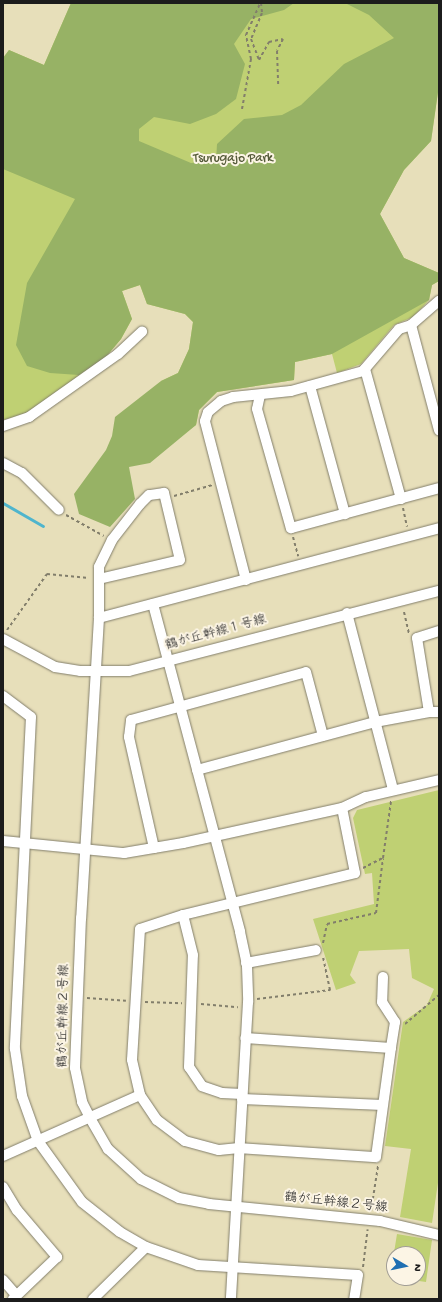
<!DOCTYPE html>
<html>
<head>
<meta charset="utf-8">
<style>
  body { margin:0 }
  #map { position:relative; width:442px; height:1302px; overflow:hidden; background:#e7dfba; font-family:"Gochi Hand","Klee One",sans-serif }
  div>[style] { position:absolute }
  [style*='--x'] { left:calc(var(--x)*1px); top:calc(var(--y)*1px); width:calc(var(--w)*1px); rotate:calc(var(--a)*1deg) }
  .green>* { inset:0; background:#bfd073 }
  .forest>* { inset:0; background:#97b265 }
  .stream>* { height:3px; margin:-1.5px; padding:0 1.5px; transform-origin:1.5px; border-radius:1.5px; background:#4fb5cd }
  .path>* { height:2px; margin-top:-1px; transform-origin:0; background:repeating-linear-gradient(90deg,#827e6b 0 3px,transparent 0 6px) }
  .roads { filter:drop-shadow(0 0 1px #827e6b) drop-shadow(0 0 1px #827e6b) }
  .minor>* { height:10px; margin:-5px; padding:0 5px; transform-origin:5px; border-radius:5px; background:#fff }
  span { translate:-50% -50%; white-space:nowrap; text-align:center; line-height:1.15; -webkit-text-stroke:4px #fcf5e5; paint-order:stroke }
  .park-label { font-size:13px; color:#555b3a }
  .street-label { font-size:13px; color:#1c1c1c }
  .frame { position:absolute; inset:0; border:4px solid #1c1c1c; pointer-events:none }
  .north { position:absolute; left:386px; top:1246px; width:40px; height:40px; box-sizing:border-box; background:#fcf5e5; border:1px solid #a29e95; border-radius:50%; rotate:99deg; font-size:11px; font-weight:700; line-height:16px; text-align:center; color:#1c1c1c }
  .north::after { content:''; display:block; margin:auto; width:14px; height:18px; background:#1f6fb2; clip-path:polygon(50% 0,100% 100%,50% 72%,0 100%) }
</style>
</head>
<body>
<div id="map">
  <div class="green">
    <div style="clip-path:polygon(71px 3px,439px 3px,439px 85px,431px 141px,404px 170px,380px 214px,404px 258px,439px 273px,439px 281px,432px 285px,429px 300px,413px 317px,394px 325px,361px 364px,337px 373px,332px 354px,295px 362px,294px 380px,217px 392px,199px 410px,196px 425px,180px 436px,161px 381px,178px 373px,189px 349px,193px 322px,185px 314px,147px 304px,140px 285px,122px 291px,132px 319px,121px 339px,105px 358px,25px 415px,3px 420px,3px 58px,9px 50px,44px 65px)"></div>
    <div style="clip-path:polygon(439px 790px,439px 1176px,432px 1223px,400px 1217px,411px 1149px,385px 1146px,403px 1022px,427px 1005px,434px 989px,412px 978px,409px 949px,359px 951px,350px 975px,356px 983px,336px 990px,313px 919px,374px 904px,372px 873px,365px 874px,353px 818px,357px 810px)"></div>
    <div style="clip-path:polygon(397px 1234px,432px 1240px,426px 1282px,398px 1278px,418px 1278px,418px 1254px,394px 1254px,394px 1277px,390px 1277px)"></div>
  </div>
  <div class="forest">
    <div style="clip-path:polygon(71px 3px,294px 3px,284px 10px,251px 19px,234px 44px,245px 64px,236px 99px,216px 114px,190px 124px,154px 117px,139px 129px,139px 141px,191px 163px,216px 161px,217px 144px,244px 119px,282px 115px,301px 105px,344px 64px,394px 38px,369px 15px,345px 3px,439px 3px,439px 85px,431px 141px,404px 170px,380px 214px,404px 258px,439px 273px,439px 281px,432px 285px,429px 300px,332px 354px,295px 362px,294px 380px,217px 392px,199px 410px,196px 425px,150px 463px,129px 467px,135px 499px,110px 527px,79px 514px,74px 494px,106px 450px,112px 436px,115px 417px,161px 381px,178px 373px,189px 349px,193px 322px,185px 314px,147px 304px,140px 285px,122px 291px,132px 319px,121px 339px,105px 358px,79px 375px,50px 373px,27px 366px,16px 345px,27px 283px,75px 199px,3px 169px,3px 58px,9px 50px,44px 65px)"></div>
  </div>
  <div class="stream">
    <div style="--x:3;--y:503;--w:46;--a:29.9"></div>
  </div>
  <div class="path">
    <div style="--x:261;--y:3;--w:10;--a:84"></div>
    <div style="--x:262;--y:13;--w:28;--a:113"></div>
    <div style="--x:251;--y:39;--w:22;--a:69"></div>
    <div style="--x:259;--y:60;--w:21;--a:-61"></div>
    <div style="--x:269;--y:42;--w:14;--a:-12"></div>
    <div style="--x:283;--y:39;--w:13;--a:117"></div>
    <div style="--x:277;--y:51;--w:33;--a:88"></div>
    <div style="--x:242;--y:109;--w:51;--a:-79.8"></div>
    <div style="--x:251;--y:59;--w:25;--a:-102"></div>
    <div style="--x:246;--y:35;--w:35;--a:-66"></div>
    <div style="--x:174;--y:496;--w:40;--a:-16"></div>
    <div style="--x:403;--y:508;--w:19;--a:78"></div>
    <div style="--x:66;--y:515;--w:43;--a:28.9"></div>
    <div style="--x:293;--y:537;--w:20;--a:75"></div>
    <div style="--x:404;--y:612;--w:22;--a:77"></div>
    <div style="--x:7;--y:630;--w:69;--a:-54.5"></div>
    <div style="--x:47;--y:574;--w:42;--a:5.4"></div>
    <div style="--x:363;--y:868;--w:22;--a:-27"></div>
    <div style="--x:383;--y:858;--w:58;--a:-82"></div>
    <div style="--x:323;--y:943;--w:19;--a:-78"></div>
    <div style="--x:327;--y:924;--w:50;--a:-12.7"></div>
    <div style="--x:376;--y:913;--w:55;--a:-82.7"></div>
    <div style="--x:87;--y:998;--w:39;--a:4"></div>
    <div style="--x:257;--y:999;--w:74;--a:-7"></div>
    <div style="--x:330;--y:990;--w:34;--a:-102"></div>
    <div style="--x:145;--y:1002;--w:37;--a:2"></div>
    <div style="--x:201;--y:1004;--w:37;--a:5"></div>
    <div style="--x:405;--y:1024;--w:45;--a:-40.5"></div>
    <div style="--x:371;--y:1211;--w:46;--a:-81.2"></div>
    <div style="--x:363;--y:1267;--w:38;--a:-83"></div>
  </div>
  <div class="roads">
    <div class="minor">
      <div style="--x:411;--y:325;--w:109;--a:75.1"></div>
      <div style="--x:365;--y:369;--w:135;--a:74.5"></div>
      <div style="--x:310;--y:386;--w:133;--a:74.7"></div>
      <div style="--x:260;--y:395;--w:14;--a:102"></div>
      <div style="--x:257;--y:409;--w:124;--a:74.1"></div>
      <div style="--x:291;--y:528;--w:153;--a:-15.1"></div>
      <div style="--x:3;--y:426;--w:28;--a:-19"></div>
      <div style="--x:29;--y:417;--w:109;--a:-35.3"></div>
      <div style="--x:118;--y:354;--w:33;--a:-43"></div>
      <div style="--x:3;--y:463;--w:21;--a:28"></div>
      <div style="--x:22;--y:473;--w:52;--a:45"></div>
      <div style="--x:99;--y:579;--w:83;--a:-13.2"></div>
      <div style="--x:180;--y:560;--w:69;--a:-103.4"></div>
      <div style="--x:164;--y:493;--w:15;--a:172"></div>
      <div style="--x:149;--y:495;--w:13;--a:135"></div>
      <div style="--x:140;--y:504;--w:46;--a:127.9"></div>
      <div style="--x:112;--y:540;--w:30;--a:116"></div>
      <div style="--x:99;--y:567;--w:51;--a:90"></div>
      <div style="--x:99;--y:618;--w:301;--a:93.4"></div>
      <div style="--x:81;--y:918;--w:150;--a:92.3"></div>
      <div style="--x:75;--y:1068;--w:35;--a:78"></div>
      <div style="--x:82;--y:1102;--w:18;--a:63"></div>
      <div style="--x:90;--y:1118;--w:36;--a:60"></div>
      <div style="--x:108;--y:1149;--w:45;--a:42.3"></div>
      <div style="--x:141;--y:1179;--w:42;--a:26.6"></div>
      <div style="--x:179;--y:1198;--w:31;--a:11"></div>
      <div style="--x:209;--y:1204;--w:172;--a:5.7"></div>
      <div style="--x:380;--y:1221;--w:61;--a:13.3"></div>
      <div style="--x:246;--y:580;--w:164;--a:-104.5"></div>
      <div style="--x:205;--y:421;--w:9;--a:-72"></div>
      <div style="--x:208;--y:412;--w:17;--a:-40"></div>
      <div style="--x:221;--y:401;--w:13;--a:-18"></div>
      <div style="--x:233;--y:397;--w:58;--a:-5.9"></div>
      <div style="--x:291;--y:391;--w:75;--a:-15.5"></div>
      <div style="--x:363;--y:371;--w:55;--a:-49.4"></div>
      <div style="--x:399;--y:329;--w:13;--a:-18"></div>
      <div style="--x:411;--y:325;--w:37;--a:-41"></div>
      <div style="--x:153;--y:604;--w:339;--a:75.1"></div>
      <div style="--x:240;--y:932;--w:35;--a:78"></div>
      <div style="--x:247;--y:966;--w:36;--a:88"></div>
      <div style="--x:248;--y:1002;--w:297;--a:93.3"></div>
      <div style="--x:347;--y:613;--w:183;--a:75.4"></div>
      <div style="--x:99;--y:618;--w:352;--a:-14.8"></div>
      <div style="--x:3;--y:639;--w:59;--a:28.3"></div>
      <div style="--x:55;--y:667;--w:25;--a:9"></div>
      <div style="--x:80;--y:671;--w:49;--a:0"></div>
      <div style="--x:129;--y:671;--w:320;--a:-14.5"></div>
      <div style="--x:3;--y:696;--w:35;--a:37"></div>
      <div style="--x:31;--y:717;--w:332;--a:92.8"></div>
      <div style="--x:15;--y:1049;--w:48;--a:81.5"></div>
      <div style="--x:22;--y:1096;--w:48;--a:70.4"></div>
      <div style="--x:38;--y:1141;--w:75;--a:54.2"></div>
      <div style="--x:82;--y:1202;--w:48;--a:38.3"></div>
      <div style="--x:120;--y:1232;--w:30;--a:30"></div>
      <div style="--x:429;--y:712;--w:10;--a:0"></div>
      <div style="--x:197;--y:770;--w:184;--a:-15.1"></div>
      <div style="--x:375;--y:722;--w:55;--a:-10.5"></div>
      <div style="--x:429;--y:712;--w:75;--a:-99.2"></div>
      <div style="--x:417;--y:638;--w:23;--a:-18"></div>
      <div style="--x:3;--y:841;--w:122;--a:5.7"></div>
      <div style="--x:124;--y:853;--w:60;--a:-9.6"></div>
      <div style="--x:183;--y:843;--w:163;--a:-12.4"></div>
      <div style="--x:342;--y:808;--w:26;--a:-25"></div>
      <div style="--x:366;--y:797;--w:75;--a:-13.1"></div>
      <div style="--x:154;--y:848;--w:114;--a:-102.7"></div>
      <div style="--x:129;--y:737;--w:17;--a:-83"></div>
      <div style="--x:131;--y:720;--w:181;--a:-15.3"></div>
      <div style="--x:306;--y:672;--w:66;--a:75.1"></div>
      <div style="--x:183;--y:915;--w:177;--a:-13.7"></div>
      <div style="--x:355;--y:873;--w:66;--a:-101.3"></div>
      <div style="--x:246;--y:963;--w:71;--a:-10.5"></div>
      <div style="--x:383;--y:977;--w:25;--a:92"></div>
      <div style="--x:382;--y:1002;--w:24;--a:57"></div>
      <div style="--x:395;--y:1022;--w:26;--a:99"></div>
      <div style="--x:242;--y:1094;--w:20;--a:-177"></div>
      <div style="--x:222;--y:1093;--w:21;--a:-161"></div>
      <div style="--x:202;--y:1086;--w:23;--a:-124"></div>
      <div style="--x:189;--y:1067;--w:112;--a:-88"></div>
      <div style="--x:193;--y:955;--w:41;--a:-104"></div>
      <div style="--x:183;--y:915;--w:45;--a:162"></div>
      <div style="--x:140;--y:929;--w:131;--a:93.5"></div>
      <div style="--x:132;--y:1060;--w:36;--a:77"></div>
      <div style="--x:140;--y:1095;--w:30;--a:56"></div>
      <div style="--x:157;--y:1120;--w:35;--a:37"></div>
      <div style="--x:185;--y:1141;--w:35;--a:15"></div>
      <div style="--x:219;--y:1150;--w:20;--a:-6"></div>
      <div style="--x:239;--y:1148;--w:137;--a:3.8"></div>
      <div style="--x:376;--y:1157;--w:110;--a:-82.2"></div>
      <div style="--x:391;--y:1048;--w:146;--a:-176.1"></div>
      <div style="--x:242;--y:1099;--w:141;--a:2.4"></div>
      <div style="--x:3;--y:1156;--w:150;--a:-24"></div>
      <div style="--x:3;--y:1187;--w:27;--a:59"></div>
      <div style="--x:17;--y:1210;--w:62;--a:49.6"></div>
      <div style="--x:57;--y:1257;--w:61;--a:136.3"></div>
      <div style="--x:3;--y:1280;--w:20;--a:49"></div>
      <div style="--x:93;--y:1299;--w:74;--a:-44.5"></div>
      <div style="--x:146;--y:1247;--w:55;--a:19.1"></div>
      <div style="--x:198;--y:1265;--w:160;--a:3.6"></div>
      <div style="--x:358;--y:1275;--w:24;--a:99"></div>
    </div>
  </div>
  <div class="park-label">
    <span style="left:233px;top:159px">Tsurugajo Park</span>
  </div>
  <div class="street-label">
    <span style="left:216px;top:634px;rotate:-15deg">鶴が丘幹線１号線</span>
    <span style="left:65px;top:1016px;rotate:-89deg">鶴が丘幹線２号線</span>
    <span style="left:336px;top:1204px;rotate:6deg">鶴が丘幹線２号線</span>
  </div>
  <div class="frame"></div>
  <div class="north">N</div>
</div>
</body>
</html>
